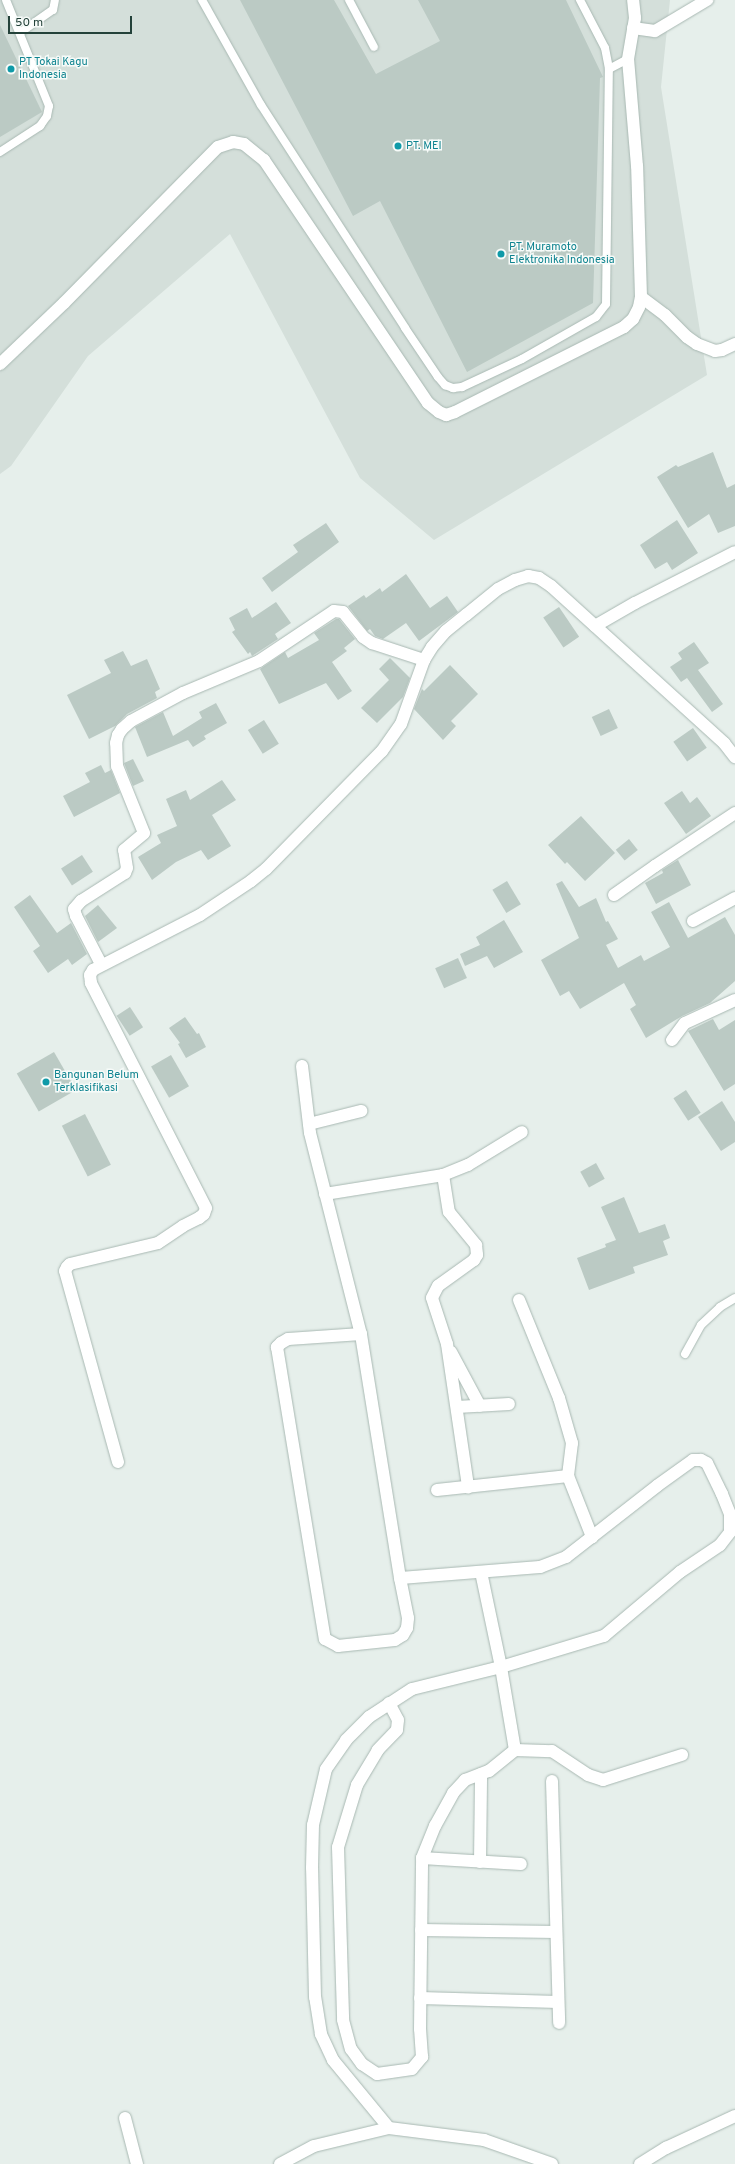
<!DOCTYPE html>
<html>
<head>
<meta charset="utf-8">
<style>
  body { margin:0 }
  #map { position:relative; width:735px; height:2164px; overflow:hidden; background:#e6efeb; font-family:Overpass,sans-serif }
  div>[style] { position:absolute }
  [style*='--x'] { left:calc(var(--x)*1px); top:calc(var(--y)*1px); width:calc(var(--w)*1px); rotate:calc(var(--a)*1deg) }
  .built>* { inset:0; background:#d4dfda }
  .building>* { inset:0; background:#bbcac4; transform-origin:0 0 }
  .roads { filter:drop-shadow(0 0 1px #a8b8b2) drop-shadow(0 0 1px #a8b8b2) }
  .service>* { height:8px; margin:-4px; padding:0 4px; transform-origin:4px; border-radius:4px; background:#fff }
  .minor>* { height:12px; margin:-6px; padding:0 6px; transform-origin:6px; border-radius:6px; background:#fff }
  .dots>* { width:11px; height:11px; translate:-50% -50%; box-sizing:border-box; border:2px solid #f7fbf9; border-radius:50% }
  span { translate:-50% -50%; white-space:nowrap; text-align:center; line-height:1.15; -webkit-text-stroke:3px #f7fbf9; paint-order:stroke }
  .culture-label { font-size:11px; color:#0d838f }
  .left { translate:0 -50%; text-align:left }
  .scale { position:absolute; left:8px; top:16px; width:124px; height:18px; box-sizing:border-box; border:2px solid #24423a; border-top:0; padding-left:5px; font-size:12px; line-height:14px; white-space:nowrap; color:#24423a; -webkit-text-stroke:3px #f7fbf9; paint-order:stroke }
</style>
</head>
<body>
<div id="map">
  <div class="built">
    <div style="clip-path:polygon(0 0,670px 0,661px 87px,707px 375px,434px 540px,360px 478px,230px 234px,88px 356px,11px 466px,0 474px)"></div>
  </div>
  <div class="building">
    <div style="clip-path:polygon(240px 0,334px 0,376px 74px,440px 41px,418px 0,566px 0,603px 77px,600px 78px,593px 303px,467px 372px,380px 201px,353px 216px)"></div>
    <div style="clip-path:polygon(0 25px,42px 112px,0 137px)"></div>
    <div style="clip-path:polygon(713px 452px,727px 488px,735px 484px,735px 526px,718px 533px,709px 514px,688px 528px,657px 477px,676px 465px,678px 467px)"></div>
    <div style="clip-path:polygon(677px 520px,698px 553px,672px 570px,667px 562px,655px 569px,640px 545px)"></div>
    <div style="clip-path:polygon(326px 523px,339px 542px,272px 592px,262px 578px,298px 552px,293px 545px)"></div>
    <div style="clip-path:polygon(406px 574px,430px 608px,447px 596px,458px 612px,419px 641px,406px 623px,383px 639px,375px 636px,370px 629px,367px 631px,348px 606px,364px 595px,366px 598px,380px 588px,382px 592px)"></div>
    <div style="clip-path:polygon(276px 602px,291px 623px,275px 634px,278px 639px,255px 654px,252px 656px,250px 652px,248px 654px,232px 632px,235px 630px,229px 618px,247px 608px,252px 618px)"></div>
    <div style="left:559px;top:607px;width:36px;height:19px;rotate:56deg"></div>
    <div style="clip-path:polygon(336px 619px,339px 619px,355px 639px,344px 648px,347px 651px,332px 662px,352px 691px,338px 700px,326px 683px,279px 704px,260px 669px,285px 652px,288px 658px,319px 640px,314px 633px)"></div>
    <div style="clip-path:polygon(694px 642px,709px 663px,698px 670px,723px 704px,712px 712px,687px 678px,681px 682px,670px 667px,682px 659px,678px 653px)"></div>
    <div style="clip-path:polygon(123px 651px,131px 666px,147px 659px,160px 689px,155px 692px,157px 698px,127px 714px,115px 726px,89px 739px,67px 695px,111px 673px,104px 660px)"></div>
    <div style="clip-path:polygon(390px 658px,410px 678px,403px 697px,377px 723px,361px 708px,389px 680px,379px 669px)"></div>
    <div style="clip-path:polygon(450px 665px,478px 694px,451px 721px,456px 726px,443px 740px,414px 709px,422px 689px,424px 691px)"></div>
    <div style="clip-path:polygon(216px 703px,227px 723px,204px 736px,206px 739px,193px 747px,188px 740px,147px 757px,135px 727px,163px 712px,173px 736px,202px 718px,199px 712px)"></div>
    <div style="left:609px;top:709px;width:21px;height:19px;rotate:65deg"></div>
    <div style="left:264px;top:720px;width:28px;height:19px;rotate:58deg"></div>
    <div style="left:693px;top:728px;width:24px;height:24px;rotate:55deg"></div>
    <div style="clip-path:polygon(133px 759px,144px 781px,133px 786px,124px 763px)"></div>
    <div style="clip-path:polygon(101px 765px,105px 773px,111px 770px,120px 793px,74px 817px,63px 796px,90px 782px,85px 773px)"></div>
    <div style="clip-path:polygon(222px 780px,236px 800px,212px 815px,231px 846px,208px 860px,201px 850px,176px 862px,152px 880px,138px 857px,161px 843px,157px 835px,177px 826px,166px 799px,186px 790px,190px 800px)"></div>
    <div style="clip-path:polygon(682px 791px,690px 803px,697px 797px,711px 816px,686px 834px,664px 803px)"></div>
    <div style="clip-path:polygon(581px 816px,615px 853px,585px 881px,567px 862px,565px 864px,548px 845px)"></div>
    <div style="left:629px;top:839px;width:14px;height:17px;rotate:51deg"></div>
    <div style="left:82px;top:855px;width:20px;height:25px;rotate:57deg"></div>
    <div style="clip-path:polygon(678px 860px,691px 885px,656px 904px,645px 883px,663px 873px,662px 870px)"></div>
    <div style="left:507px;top:881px;width:27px;height:17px;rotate:59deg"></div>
    <div style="clip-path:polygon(562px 881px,579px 907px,596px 898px,606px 922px,608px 921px,618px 939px,606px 945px,618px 968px,641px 955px,644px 961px,670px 947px,651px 912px,669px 902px,688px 938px,725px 917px,735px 935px,735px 981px,710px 1003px,682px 1016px,646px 1038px,630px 1009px,636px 1005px,624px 983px,580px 1009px,569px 991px,560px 996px,541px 960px,579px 938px,556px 884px)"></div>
    <div style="clip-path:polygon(30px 895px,57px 933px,71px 923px,87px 954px,72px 965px,68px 959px,48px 973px,33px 951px,40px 946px,14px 907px)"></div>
    <div style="clip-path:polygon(98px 905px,117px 928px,98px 942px,85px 916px)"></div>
    <div style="clip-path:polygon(504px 920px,523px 952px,494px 968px,487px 956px,465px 966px,460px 954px,480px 945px,476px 937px)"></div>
    <div style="left:458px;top:958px;width:22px;height:25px;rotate:66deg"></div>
    <div style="left:130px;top:1007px;width:24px;height:16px;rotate:57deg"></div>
    <div style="clip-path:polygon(185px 1017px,197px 1034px,199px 1033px,206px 1047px,186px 1058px,178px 1044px,180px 1043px,169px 1028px)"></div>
    <div style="clip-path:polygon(713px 1019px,719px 1030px,735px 1020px,735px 1084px,724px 1091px,688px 1031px)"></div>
    <div style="left:54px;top:1052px;width:44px;height:43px;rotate:60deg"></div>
    <div style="left:171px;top:1055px;width:36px;height:23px;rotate:60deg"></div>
    <div style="left:686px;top:1090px;width:27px;height:15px;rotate:57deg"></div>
    <div style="clip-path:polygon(722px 1101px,735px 1122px,735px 1142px,721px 1151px,698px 1117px)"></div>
    <div style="left:85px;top:1114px;width:57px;height:26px;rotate:63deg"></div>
    <div style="left:596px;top:1163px;width:18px;height:18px;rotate:61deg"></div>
    <div style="clip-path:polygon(624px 1197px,639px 1233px,665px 1224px,670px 1238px,663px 1241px,668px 1255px,633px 1267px,635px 1273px,589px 1290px,577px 1258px,606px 1247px,605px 1244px,616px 1240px,601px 1207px)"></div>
  </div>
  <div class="roads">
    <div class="service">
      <div style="--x:202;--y:0;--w:120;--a:60.7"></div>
      <div style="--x:261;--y:105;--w:265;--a:57.1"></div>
      <div style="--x:405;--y:328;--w:59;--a:56"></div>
      <div style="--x:438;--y:377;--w:11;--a:49"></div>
      <div style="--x:445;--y:385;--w:9;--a:21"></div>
      <div style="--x:453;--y:388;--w:9;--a:-6"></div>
      <div style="--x:462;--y:387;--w:66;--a:-25"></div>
      <div style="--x:522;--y:359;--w:85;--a:-29.6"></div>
      <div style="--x:596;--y:317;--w:16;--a:-52"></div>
      <div style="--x:606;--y:304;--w:235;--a:-89.3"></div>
      <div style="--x:609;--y:69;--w:21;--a:-28"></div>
      <div style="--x:349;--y:0;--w:53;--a:62"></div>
      <div style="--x:580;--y:0;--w:54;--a:62.5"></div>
      <div style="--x:605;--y:48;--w:21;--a:79"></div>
      <div style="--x:21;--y:32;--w:39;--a:-35"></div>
      <div style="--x:53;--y:10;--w:10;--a:-79"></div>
      <div style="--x:0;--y:152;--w:48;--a:-33"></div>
      <div style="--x:40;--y:126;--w:12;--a:-55"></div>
      <div style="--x:47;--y:116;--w:10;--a:-79"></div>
      <div style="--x:49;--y:106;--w:114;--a:-112.1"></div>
      <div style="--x:685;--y:1354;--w:33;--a:-61"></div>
      <div style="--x:701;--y:1325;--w:26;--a:-43"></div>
      <div style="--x:720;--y:1307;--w:17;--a:-31"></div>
    </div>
    <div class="minor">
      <div style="--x:633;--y:28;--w:22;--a:8"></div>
      <div style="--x:655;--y:31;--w:61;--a:-30.8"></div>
      <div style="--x:641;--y:297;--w:30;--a:37"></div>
      <div style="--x:665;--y:315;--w:31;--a:45"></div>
      <div style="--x:687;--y:337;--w:12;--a:35"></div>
      <div style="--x:697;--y:344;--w:19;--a:21"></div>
      <div style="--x:715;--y:351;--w:7;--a:-8"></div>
      <div style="--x:722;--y:350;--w:14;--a:-25"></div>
      <div style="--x:0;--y:364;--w:88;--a:-43.6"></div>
      <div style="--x:64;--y:303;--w:219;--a:-45.4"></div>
      <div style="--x:218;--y:147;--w:16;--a:-18"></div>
      <div style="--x:233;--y:142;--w:11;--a:10"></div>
      <div style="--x:244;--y:144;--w:26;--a:39"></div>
      <div style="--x:264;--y:160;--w:293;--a:56"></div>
      <div style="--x:428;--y:403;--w:14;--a:39"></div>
      <div style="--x:439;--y:412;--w:8;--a:23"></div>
      <div style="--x:446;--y:415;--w:9;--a:-18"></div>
      <div style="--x:455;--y:412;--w:189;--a:-26.7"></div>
      <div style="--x:624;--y:327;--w:12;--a:-42"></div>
      <div style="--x:633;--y:319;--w:13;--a:-63"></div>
      <div style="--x:639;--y:307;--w:10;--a:-79"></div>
      <div style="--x:641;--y:297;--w:131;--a:-91.7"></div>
      <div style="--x:637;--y:166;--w:107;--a:-94.8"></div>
      <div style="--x:628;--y:59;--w:42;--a:-80.3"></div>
      <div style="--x:635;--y:18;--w:18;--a:-96"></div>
      <div style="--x:595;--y:626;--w:46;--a:-29.9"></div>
      <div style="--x:635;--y:603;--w:112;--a:-27"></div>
      <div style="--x:614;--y:895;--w:50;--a:-35.3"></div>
      <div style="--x:655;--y:866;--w:96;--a:-33.5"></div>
      <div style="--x:693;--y:921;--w:48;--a:-28.7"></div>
      <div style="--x:101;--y:964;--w:54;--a:-117.5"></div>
      <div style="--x:76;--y:916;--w:7;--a:-106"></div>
      <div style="--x:74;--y:909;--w:11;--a:-49"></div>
      <div style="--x:81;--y:901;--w:52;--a:-32.5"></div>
      <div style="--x:125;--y:873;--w:5;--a:-68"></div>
      <div style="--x:127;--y:868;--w:18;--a:-99"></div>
      <div style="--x:124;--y:850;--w:26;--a:-40"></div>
      <div style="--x:144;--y:833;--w:72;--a:-111.9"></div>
      <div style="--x:117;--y:766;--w:23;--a:-92"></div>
      <div style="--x:116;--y:743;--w:8;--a:-76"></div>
      <div style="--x:118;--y:735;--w:7;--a:-56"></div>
      <div style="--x:122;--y:729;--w:12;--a:-42"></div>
      <div style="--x:131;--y:721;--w:59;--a:-28.3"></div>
      <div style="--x:183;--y:693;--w:82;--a:-22.8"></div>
      <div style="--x:259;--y:661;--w:90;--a:-33.7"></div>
      <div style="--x:334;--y:611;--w:9;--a:6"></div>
      <div style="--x:343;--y:612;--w:32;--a:51"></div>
      <div style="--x:363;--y:637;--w:11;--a:34"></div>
      <div style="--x:372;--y:643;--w:55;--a:18.1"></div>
      <div style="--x:672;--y:1040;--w:21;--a:-53"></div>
      <div style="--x:685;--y:1023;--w:55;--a:-24.7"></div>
      <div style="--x:302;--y:1066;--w:67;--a:83.2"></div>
      <div style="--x:310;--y:1133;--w:207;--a:75.8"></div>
      <div style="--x:309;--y:1124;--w:54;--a:-14"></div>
      <div style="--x:443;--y:1175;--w:37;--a:81"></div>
      <div style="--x:449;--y:1212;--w:43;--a:50.7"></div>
      <div style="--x:476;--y:1245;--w:10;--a:84"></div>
      <div style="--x:477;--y:1255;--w:6;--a:121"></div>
      <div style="--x:474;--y:1260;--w:44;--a:144.2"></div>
      <div style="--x:438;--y:1286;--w:13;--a:117"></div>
      <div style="--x:432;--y:1298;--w:48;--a:71.9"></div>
      <div style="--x:447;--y:1344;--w:145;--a:81.6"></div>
      <div style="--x:325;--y:1194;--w:120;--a:-9.1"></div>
      <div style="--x:443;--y:1175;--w:27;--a:-22"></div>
      <div style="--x:468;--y:1165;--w:63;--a:-31.4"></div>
      <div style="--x:519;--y:1300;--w:106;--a:67.8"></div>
      <div style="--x:559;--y:1398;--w:47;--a:73.9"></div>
      <div style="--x:572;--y:1443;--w:33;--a:97"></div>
      <div style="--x:451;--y:1352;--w:61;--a:61.8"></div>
      <div style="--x:457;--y:1407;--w:52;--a:-3.3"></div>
      <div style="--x:118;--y:1462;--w:198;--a:-105.5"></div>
      <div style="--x:65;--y:1271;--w:4;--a:-63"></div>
      <div style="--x:67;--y:1267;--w:4;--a:-45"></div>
      <div style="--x:70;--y:1264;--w:90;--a:-13.4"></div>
      <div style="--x:158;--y:1243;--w:30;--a:-34"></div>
      <div style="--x:183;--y:1226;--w:18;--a:-27"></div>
      <div style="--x:199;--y:1218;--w:6;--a:-39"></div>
      <div style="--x:204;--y:1214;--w:6;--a:-72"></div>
      <div style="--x:206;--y:1208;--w:253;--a:-117.1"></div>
      <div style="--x:91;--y:983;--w:8;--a:-97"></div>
      <div style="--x:90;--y:975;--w:6;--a:-59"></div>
      <div style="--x:93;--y:970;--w:120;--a:-27.2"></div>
      <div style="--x:200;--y:915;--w:61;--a:-33.7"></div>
      <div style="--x:251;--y:881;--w:19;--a:-39"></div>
      <div style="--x:266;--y:869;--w:165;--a:-45.5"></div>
      <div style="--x:382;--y:751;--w:33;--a:-55"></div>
      <div style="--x:401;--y:724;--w:68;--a:-70.2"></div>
      <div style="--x:424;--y:660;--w:15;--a:-58"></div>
      <div style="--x:432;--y:647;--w:21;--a:-49"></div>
      <div style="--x:446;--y:631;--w:26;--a:-39"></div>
      <div style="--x:466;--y:615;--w:41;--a:-39.1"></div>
      <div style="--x:498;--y:589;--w:19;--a:-28"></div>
      <div style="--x:515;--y:580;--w:14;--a:-17"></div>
      <div style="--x:528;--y:576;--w:11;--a:10"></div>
      <div style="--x:539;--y:578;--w:14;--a:34"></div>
      <div style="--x:551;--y:586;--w:234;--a:42.2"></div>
      <div style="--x:724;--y:743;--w:18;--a:52"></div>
      <div style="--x:437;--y:1490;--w:132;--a:-6.1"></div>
      <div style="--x:568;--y:1476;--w:66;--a:68.5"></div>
      <div style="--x:389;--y:1703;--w:19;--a:62"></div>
      <div style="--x:398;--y:1720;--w:10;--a:96"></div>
      <div style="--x:397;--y:1730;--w:28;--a:134"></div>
      <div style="--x:378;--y:1750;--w:41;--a:121"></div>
      <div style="--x:357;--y:1785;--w:65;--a:107"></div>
      <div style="--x:338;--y:1847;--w:173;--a:88.3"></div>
      <div style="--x:343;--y:2020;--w:30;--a:75"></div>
      <div style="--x:351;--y:2049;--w:19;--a:54"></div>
      <div style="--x:362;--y:2064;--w:18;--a:34"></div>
      <div style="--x:377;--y:2074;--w:35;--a:-8"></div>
      <div style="--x:412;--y:2069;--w:16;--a:-50"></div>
      <div style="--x:422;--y:2057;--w:28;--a:-94"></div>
      <div style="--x:420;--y:2029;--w:171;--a:-89.3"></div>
      <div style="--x:422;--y:1858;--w:35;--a:-68"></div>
      <div style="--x:435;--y:1826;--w:38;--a:-61"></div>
      <div style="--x:453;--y:1793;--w:18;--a:-47"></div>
      <div style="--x:465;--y:1780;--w:26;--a:-21"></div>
      <div style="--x:489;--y:1771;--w:33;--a:-39"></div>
      <div style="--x:515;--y:1750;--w:84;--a:-99.6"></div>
      <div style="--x:501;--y:1667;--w:97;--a:-101.9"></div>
      <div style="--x:515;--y:1750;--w:37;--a:2"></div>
      <div style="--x:552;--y:1751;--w:43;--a:33.7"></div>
      <div style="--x:588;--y:1775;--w:16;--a:18"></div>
      <div style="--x:603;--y:1780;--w:83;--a:-17.6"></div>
      <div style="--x:552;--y:1781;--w:242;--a:88.3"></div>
      <div style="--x:422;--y:1858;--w:99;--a:3.5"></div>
      <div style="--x:480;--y:1862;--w:88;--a:-89.3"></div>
      <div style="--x:421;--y:1930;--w:135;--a:0.8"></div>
      <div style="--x:420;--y:1998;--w:138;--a:1.7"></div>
      <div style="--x:125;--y:2118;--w:48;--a:75.4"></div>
      <div style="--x:389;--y:2128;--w:88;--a:-129.5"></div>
      <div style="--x:333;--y:2060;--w:29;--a:-115"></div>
      <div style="--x:321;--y:2034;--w:37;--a:-99"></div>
      <div style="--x:315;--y:1997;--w:129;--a:-91.3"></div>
      <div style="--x:312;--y:1868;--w:43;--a:-88.7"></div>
      <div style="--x:313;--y:1825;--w:57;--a:-76.9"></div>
      <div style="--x:326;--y:1769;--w:35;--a:-55"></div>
      <div style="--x:346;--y:1740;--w:33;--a:-45"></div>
      <div style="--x:369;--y:1717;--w:51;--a:-33.1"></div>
      <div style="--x:412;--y:1689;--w:92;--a:-13.9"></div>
      <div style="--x:501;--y:1667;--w:108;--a:-16.8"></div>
      <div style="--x:604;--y:1636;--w:99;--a:-40.1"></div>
      <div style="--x:680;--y:1572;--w:48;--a:-34"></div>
      <div style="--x:720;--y:1545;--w:16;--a:-52"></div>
      <div style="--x:730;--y:1532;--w:18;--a:-90"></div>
      <div style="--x:730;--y:1514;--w:22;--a:-112"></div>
      <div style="--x:722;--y:1494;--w:34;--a:-116"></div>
      <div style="--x:707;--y:1463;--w:7;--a:-153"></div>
      <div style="--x:701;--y:1460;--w:8;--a:180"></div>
      <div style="--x:693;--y:1460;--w:44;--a:144.2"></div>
      <div style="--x:657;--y:1486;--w:115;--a:142"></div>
      <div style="--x:566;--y:1557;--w:28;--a:159"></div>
      <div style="--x:540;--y:1567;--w:140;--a:175.5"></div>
      <div style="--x:400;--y:1578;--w:247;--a:-99.1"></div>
      <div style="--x:361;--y:1334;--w:73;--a:176.1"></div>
      <div style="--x:288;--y:1339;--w:8;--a:150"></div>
      <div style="--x:281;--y:1343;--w:6;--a:135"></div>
      <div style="--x:277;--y:1347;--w:296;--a:80.7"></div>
      <div style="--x:325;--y:1639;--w:15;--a:28"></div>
      <div style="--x:338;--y:1646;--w:57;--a:-6"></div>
      <div style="--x:395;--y:1640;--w:9;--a:-32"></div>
      <div style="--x:403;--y:1635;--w:8;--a:-60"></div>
      <div style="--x:407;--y:1628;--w:10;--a:-84"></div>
      <div style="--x:408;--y:1618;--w:41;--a:-101.3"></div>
      <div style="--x:280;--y:2164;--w:38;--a:-28"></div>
      <div style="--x:314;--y:2146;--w:77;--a:-13.5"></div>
      <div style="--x:389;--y:2128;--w:96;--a:7.2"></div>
      <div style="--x:484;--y:2140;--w:72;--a:19.4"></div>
      <div style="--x:640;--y:2164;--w:31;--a:-32"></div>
      <div style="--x:666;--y:2148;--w:76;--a:-24.9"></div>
    </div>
  </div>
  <div class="dots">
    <div style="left:11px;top:69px;background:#0f9aa8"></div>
    <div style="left:398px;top:146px;background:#0f9aa8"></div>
    <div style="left:501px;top:254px;background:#0f9aa8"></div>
    <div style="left:46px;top:1082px;background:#0f9aa8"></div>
  </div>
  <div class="culture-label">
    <span class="left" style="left:19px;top:69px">PT Tokai Kagu<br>Indonesia</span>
    <span class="left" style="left:406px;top:146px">PT. MEI</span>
    <span class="left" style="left:509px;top:254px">PT. Muramoto<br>Elektronika Indonesia</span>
    <span class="left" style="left:54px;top:1082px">Bangunan Belum<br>Terklasifikasi</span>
  </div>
  <div class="scale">50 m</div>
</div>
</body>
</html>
